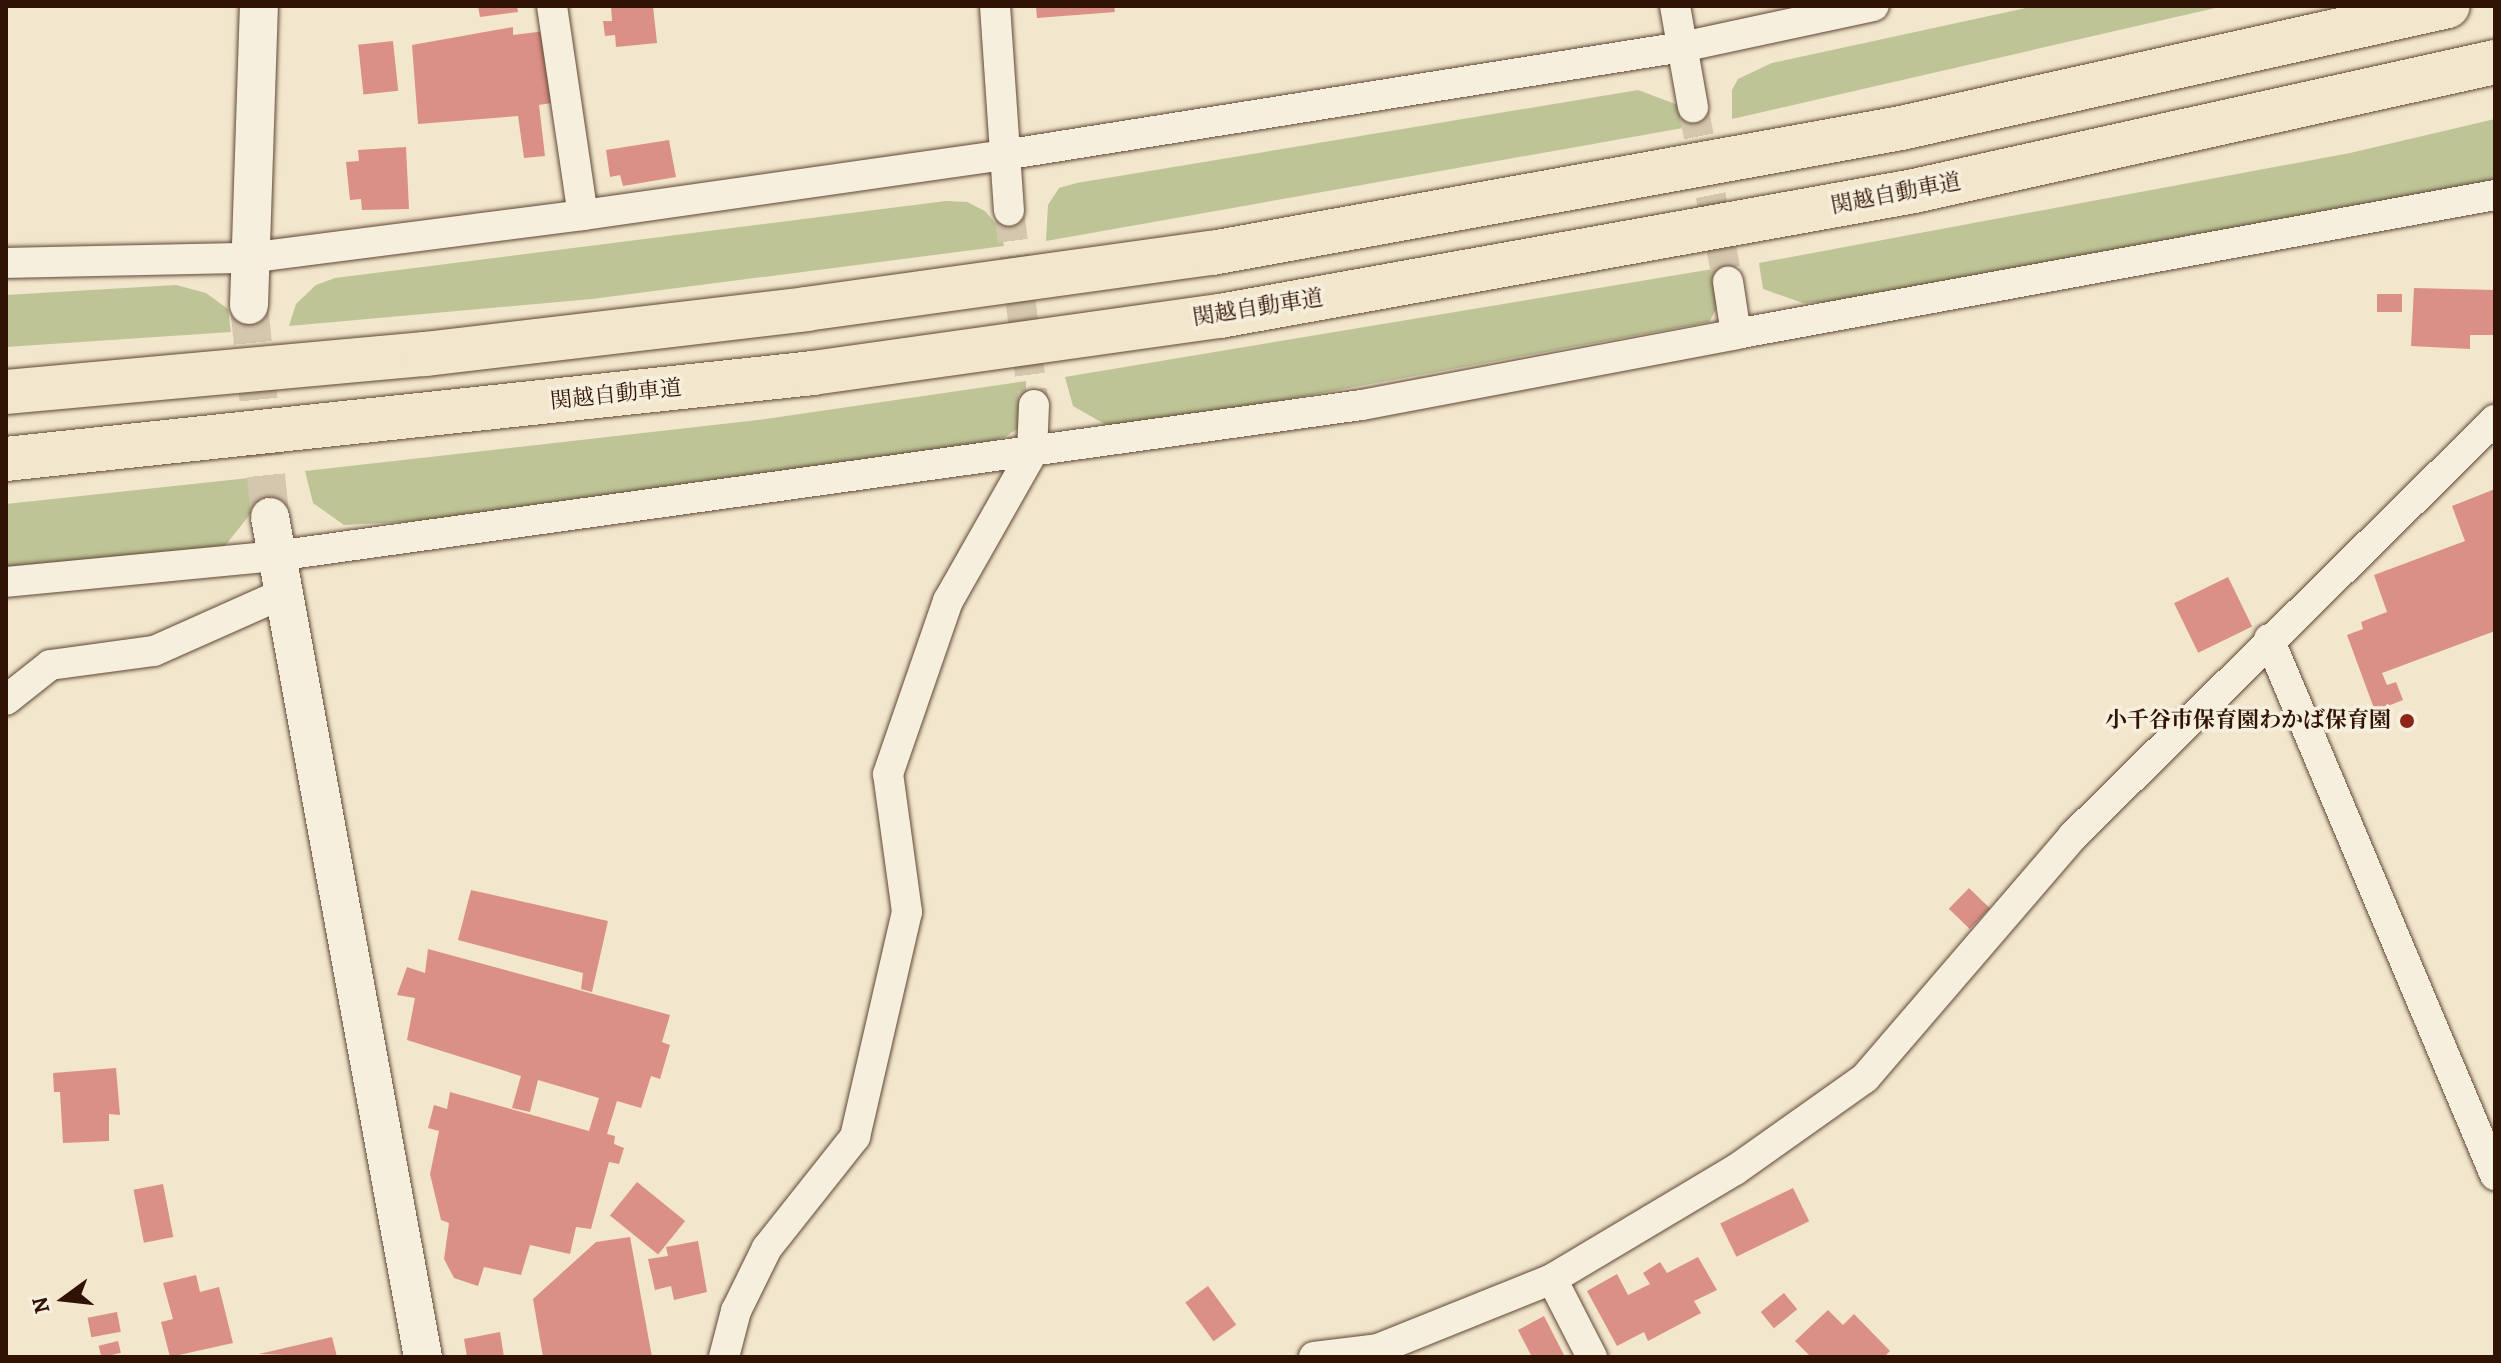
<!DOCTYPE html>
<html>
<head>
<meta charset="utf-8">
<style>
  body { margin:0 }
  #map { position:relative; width:2501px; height:1363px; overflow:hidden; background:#f2e6cc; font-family:Alegreya,"Noto Serif JP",serif }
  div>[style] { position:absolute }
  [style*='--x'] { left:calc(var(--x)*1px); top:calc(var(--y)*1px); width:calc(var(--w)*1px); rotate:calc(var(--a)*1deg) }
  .green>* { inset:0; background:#bec495 }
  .building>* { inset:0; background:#da9085; transform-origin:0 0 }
  .minor-tunnel>* { height:30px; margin-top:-15px; transform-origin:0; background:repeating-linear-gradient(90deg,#d5c6ae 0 30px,transparent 0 45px) }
  .tertiary-tunnel>* { height:38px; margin-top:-19px; transform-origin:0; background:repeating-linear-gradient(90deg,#d5c6ae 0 38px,transparent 0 57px) }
  .roads { filter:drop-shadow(0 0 2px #604836) drop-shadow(0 0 2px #604836) }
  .minor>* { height:30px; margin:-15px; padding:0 15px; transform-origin:15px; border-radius:15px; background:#f7efde }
  .tertiary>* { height:38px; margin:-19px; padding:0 19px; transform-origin:19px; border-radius:19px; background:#f7efde }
  .motorway>* { height:44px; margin:-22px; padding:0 22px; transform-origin:22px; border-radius:22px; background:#f2e6cc }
  .dots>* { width:22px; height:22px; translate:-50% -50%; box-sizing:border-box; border:4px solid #f7efde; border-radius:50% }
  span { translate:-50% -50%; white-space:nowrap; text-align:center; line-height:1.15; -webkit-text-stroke:7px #f7efde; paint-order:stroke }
  .street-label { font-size:22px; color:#301304 }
  .poi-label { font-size:22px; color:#301304; font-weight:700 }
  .right { translate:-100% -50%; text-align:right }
  .frame { position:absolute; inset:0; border:8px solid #301304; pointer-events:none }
  .north { position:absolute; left:24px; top:1259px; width:80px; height:80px; -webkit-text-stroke:6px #f7efde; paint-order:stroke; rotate:255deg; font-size:22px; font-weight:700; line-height:32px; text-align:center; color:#301304 }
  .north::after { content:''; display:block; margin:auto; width:28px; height:36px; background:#301304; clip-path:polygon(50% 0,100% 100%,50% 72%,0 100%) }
</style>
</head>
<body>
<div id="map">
  <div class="green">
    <div style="clip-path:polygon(2035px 6px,2224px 6px,1732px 119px,1732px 90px,1738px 79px,1772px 63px)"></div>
    <div style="clip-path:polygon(1638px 90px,1678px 105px,1683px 128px,1046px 241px,1048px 205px,1059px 188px,1077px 183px)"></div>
    <div style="clip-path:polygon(2495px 119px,2495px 181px,1837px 301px,1803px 303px,1763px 289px,1759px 263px,2350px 153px)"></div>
    <div style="clip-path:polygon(946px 201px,967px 202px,985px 211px,1000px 229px,1004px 246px,592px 299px,289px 326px,296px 304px,316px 285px,335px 278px)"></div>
    <div style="clip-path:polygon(1719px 268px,1722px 299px,1709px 322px,1180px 419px,1108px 426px,1073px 406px,1065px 377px)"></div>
    <div style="clip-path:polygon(176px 285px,206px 293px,228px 309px,231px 332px,6px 347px,6px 295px)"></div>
    <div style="clip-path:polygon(1026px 381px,1026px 423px,1005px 437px,953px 451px,425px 521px,344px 525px,313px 503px,305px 471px,758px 420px)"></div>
    <div style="clip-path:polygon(249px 478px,252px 512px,224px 547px,6px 568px,6px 504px)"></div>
  </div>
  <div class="building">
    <div style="clip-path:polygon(478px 6px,517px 6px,518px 12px,480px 17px)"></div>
    <div style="clip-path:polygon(611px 6px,653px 6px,657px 43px,616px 47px,615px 35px,605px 36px,603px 21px,612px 21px)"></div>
    <div style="clip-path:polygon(1036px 6px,1114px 6px,1115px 12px,1037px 18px)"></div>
    <div style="clip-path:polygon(513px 27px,513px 35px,545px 31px,551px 103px,539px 105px,545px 156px,524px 158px,518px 116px,418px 124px,412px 45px)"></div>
    <div style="left:393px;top:41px;width:50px;height:35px;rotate:84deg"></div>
    <div style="clip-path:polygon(669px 140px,676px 177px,623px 186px,620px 175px,610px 177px,606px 150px)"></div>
    <div style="clip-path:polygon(406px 147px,409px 209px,362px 210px,361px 199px,350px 200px,346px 162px,359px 161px,358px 150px)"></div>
    <div style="clip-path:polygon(2414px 288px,2495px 290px,2495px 335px,2470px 335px,2470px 349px,2411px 346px)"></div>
    <div style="left:2377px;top:294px;width:25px;height:18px"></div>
    <div style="clip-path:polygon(2495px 489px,2495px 631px,2382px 673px,2387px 685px,2396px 682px,2403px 700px,2375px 711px,2347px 635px,2363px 629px,2361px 622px,2387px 612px,2374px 575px,2465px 541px,2452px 506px)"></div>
    <div style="left:2228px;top:577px;width:55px;height:60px;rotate:64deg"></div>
    <div style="left:1969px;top:888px;width:29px;height:29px;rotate:44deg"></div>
    <div style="clip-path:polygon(471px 890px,608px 921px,592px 992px,581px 989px,583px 973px,458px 940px)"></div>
    <div style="clip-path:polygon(428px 949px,670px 1015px,662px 1042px,670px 1045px,660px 1079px,651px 1076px,641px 1108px,617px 1101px,607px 1134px,615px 1136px,614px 1144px,624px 1148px,619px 1164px,609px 1162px,591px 1229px,576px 1227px,570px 1254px,530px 1245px,521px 1275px,484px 1267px,478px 1286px,454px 1278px,444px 1259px,449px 1223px,441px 1220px,430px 1174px,439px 1131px,428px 1128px,434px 1105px,447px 1109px,450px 1092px,589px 1131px,599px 1098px,538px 1080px,530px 1112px,512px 1108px,521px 1076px,407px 1040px,415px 998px,397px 995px,407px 967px,425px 973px)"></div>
    <div style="clip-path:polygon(116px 1068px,120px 1115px,109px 1114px,109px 1141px,63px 1143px,60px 1092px,54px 1092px,53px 1073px)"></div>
    <div style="left:637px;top:1182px;width:62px;height:43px;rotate:39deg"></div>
    <div style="left:163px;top:1184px;width:54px;height:30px;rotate:79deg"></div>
    <div style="left:1793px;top:1188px;width:37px;height:81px;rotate:64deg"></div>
    <div style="clip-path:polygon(630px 1237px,652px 1357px,543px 1357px,533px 1299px,596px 1242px)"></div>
    <div style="clip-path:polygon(698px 1241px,707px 1292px,674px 1300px,671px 1286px,655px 1290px,648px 1259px,668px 1256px,666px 1247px)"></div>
    <div style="clip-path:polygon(1698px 1257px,1717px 1290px,1694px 1301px,1701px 1313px,1648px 1341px,1644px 1332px,1617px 1346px,1587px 1291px,1617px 1274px,1628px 1295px,1650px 1284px,1643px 1273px,1660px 1262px,1667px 1273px)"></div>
    <div style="clip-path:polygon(196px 1275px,200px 1292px,219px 1287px,233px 1343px,170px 1357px,161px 1322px,173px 1319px,163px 1283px)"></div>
    <div style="left:1208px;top:1286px;width:48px;height:28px;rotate:54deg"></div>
    <div style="left:1784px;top:1293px;width:21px;height:30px;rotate:51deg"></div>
    <div style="clip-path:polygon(1828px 1310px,1843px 1325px,1854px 1314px,1890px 1351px,1884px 1357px,1811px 1357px,1795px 1341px)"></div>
    <div style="left:117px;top:1312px;width:20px;height:30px;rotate:79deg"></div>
    <div style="clip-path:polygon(1544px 1316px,1565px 1357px,1532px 1357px,1518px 1330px)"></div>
    <div style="clip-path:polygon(500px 1332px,504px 1357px,467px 1357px,464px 1339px)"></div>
    <div style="clip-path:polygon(332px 1337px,337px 1357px,259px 1354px)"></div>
    <div style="left:118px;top:1341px;width:12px;height:20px;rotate:76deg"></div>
  </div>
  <div class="minor-tunnel">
    <div style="--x:1693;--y:107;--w:178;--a:78.7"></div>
    <div style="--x:1009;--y:211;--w:196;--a:82.7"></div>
  </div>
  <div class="tertiary-tunnel">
    <div style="--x:249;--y:305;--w:213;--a:84.3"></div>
  </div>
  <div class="roads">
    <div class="minor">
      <div style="--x:552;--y:6;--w:211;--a:81.6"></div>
      <div style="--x:995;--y:6;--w:205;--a:86.1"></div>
      <div style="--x:1675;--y:6;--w:103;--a:79.9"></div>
      <div style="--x:6;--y:263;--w:242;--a:-1.2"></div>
      <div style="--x:248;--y:258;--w:338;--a:-7.3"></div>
      <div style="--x:583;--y:215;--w:425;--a:-8.1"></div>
      <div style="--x:1004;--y:155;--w:687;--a:-9.05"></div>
      <div style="--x:1682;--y:47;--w:196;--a:-12.1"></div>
      <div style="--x:1736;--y:334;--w:772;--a:-10.38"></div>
      <div style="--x:6;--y:582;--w:271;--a:-5.5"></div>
      <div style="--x:276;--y:556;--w:1096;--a:-7.92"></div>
      <div style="--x:1362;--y:405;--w:381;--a:-10.7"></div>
      <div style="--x:1736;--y:334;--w:53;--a:-98.7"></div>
      <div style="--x:2269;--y:639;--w:582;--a:67.14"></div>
      <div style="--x:6;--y:700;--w:56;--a:-38.5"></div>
      <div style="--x:50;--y:665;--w:105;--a:-7.7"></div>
      <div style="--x:154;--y:651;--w:140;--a:-24"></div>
      <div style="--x:1552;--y:1279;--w:88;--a:62.9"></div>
      <div style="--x:724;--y:1357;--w:48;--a:-75.4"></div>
      <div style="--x:736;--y:1311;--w:70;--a:-63.8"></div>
      <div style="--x:767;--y:1248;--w:142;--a:-51.6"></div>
      <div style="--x:855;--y:1137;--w:231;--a:-77"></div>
      <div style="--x:907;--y:912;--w:139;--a:-97.8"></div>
      <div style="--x:888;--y:774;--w:183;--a:-70.9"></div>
      <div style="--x:948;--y:601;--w:170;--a:-60.4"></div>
      <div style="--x:1032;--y:453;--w:48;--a:-87.6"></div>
      <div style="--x:1314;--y:1357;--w:64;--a:-7.1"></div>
      <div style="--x:1378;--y:1349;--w:188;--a:-21.9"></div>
      <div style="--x:1552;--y:1279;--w:213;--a:-30.8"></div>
      <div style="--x:1735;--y:1170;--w:159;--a:-35.3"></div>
      <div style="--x:1865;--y:1078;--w:319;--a:-49.3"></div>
      <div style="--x:2073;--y:836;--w:593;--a:-44.59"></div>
    </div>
    <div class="tertiary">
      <div style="--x:249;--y:305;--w:299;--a:-88.1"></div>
      <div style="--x:270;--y:517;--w:854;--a:79.68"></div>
    </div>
    <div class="motorway">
      <div style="--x:6;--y:392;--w:421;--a:-5.2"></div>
      <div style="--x:425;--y:354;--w:384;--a:-6.7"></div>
      <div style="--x:806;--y:309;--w:410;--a:-7.9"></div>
      <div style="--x:1212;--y:253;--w:700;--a:-10.28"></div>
      <div style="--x:1901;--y:128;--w:560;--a:-12.57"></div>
      <div style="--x:6;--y:459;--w:812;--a:-6.08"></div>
      <div style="--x:813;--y:373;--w:411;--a:-8"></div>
      <div style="--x:1220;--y:316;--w:705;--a:-10.21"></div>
      <div style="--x:1914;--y:191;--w:595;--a:-12.52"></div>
    </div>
  </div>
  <div class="dots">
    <div style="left:2407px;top:721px;background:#8f2418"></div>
  </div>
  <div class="street-label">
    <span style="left:1896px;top:194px;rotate:-11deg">関越自動車道</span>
    <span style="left:1258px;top:308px;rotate:-9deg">関越自動車道</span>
    <span style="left:616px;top:395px;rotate:-6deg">関越自動車道</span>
  </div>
  <div class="poi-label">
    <span class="right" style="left:2391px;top:721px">小千谷市保育園わかば保育園</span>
  </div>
  <div class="frame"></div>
  <div class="north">N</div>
</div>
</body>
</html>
